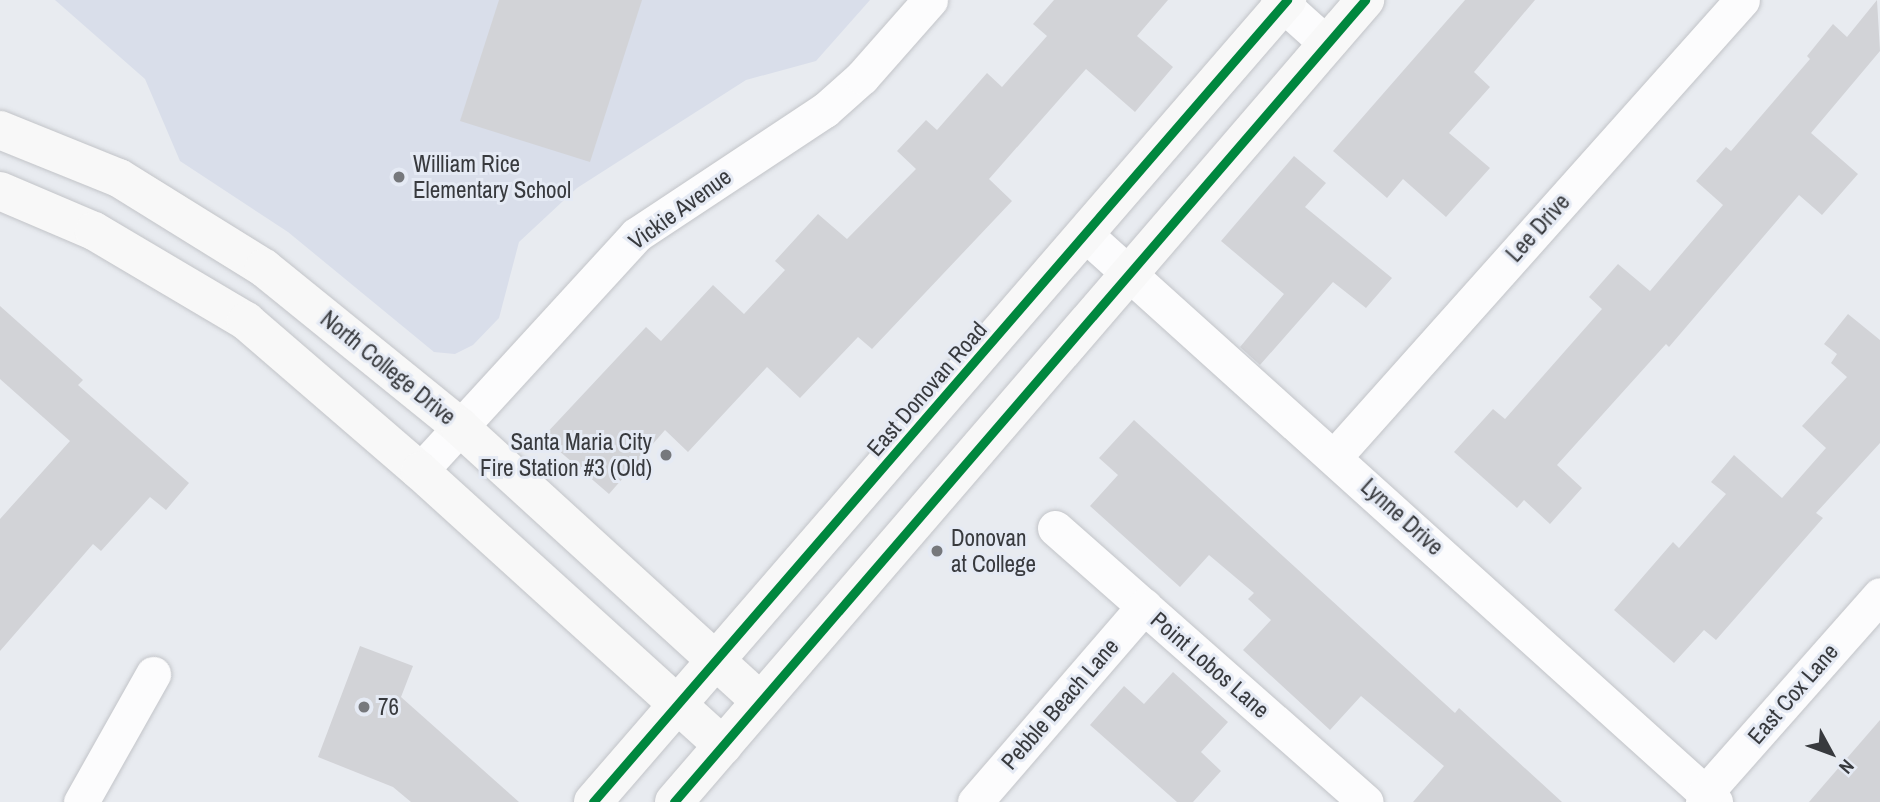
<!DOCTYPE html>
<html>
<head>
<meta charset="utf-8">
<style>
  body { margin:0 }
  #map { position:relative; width:1880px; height:802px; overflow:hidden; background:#e8ebf0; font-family:"Archivo Narrow",sans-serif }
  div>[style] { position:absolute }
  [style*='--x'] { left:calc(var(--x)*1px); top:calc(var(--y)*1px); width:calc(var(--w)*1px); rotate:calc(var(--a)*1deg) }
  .built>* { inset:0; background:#d9deea }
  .building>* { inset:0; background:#d2d3d7 }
  .roads { filter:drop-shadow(0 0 2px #c2c4c8) drop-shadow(0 0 2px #c2c4c8) }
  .street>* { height:35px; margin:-17.5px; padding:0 17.5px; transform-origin:17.5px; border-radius:17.5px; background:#fcfcfd }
  .secondary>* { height:38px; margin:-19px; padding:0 19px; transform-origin:19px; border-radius:19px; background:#f8f8f8 }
  .cycleway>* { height:9px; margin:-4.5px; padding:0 4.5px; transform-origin:4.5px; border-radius:4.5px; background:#00873e }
  .dots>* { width:19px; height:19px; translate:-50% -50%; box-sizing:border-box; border:4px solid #e5eaf4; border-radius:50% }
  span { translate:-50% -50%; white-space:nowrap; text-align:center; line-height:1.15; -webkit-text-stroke:6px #e5eaf4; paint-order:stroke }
  .poi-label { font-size:23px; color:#383a3e }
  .left { translate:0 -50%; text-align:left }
  .right { translate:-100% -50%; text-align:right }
  .street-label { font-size:23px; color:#383a3e }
  .north { position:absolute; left:1796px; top:718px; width:70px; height:70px; -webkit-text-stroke:5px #e5eaf4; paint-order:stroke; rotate:131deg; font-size:19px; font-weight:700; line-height:28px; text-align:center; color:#383a3e }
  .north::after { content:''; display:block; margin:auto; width:24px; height:32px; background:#383a3e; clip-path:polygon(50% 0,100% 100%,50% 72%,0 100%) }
</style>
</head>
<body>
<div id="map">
  <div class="built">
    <div style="clip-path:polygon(55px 0,870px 0,816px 61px,746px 80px,577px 188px,519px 242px,499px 318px,473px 345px,455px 354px,434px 352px,288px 232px,180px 161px,145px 79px)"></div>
  </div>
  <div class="building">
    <div style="clip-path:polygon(499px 0,642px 0,590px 162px,460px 121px)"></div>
    <div style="clip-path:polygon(1054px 0,1168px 0,1137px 36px,1173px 67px,1135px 112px,1086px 69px,989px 179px,1012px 201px,872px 349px,858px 337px,800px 398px,767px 367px,688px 452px,665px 430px,609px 494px,543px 437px,646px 327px,661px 341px,713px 285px,744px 314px,785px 270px,775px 261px,818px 214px,847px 239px,916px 169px,897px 151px,926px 120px,937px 130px,987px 73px,1002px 87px,1047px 36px,1033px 24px)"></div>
    <div style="clip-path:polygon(1465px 0,1535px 0,1474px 72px,1490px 87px,1449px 133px,1490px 168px,1446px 217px,1403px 179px,1387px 198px,1333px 151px)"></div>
    <div style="clip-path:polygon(1877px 0,1880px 51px,1811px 133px,1858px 174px,1822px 215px,1799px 195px,1669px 347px,1666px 344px,1557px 465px,1582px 488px,1550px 524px,1524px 500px,1517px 508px,1454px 452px,1493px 409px,1505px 419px,1602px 309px,1589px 297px,1618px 264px,1650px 291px,1723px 205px,1696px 181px,1726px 147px,1731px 151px,1810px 59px,1807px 56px,1833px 24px,1847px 37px)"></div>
    <div style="clip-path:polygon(1294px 156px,1326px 183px,1305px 207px,1392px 278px,1366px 308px,1333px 282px,1260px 365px,1240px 347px,1284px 294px,1221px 241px)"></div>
    <div style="clip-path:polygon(0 306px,83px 380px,78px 385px,189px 483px,166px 510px,150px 497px,101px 551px,93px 544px,0 651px,0 519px,70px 441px,0 379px)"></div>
    <div style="clip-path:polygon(1848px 314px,1880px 340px,1880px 443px,1816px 513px,1823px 518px,1716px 640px,1704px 630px,1674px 663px,1614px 610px,1673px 542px,1679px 548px,1726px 494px,1711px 482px,1734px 455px,1782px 498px,1826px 448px,1802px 426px,1847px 377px,1831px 363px,1837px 354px,1824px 344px)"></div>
    <div style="clip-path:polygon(1134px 420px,1455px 713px,1459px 708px,1562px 802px,1413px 802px,1444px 766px,1361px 696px,1330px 730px,1243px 650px,1271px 620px,1248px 599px,1254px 593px,1209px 555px,1180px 587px,1090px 506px,1118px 475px,1099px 458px)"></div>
    <div style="clip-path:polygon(360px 646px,413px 666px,401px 697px,519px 802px,411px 802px,393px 787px,318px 757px)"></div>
    <div style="clip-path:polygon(1173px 672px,1228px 722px,1201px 752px,1221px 771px,1193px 802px,1177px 802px,1090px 725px,1124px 686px,1144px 704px)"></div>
    <div style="clip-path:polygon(1880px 720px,1880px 802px,1809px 802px)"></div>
  </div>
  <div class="roads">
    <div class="street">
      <div style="--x:1278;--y:0;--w:64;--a:41.9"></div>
      <div style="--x:1086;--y:235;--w:847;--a:42.03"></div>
      <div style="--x:1335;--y:456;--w:611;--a:-48.25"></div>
      <div style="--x:420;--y:471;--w:320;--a:-47.5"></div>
      <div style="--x:636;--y:235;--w:227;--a:-33.5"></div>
      <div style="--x:825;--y:110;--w:50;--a:-41.7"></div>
      <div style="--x:862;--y:77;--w:103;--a:-48.6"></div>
      <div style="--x:1055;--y:528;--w:414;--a:41.4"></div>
      <div style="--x:81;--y:802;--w:147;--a:-60.6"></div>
      <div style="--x:975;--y:802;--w:259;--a:-49.2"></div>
      <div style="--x:1703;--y:802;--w:9;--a:-77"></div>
      <div style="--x:1705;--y:793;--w:264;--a:-48.5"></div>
    </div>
    <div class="secondary">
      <div style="--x:0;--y:130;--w:128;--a:22"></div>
      <div style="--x:119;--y:178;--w:171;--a:31.8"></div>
      <div style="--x:264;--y:268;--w:252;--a:39"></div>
      <div style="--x:460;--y:427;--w:406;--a:42.4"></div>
      <div style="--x:0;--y:191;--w:102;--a:23.1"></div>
      <div style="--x:94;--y:231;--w:177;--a:30.6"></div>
      <div style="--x:246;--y:321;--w:230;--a:40.8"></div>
      <div style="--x:420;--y:471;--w:409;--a:42.2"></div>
      <div style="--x:593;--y:802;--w:1061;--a:-49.13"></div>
      <div style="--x:674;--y:802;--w:1059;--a:-49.25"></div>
    </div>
  </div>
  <div class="cycleway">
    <div style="--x:593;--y:802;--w:1061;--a:-49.13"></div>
    <div style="--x:674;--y:802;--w:1059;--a:-49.25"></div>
  </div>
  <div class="dots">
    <div style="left:399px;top:177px;background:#76787c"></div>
    <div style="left:666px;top:455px;background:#76787c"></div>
    <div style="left:937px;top:551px;background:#76787c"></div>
    <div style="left:364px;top:707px;background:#76787c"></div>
  </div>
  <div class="poi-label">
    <span class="left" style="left:413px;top:177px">William Rice<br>Elementary School</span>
    <span class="right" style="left:652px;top:455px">Santa Maria City<br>Fire Station #3 (Old)</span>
    <span class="left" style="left:951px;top:551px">Donovan<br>at College</span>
    <span class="left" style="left:378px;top:707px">76</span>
  </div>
  <div class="street-label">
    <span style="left:680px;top:209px;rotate:-36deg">Vickie Avenue</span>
    <span style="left:1538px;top:228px;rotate:-48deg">Lee Drive</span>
    <span style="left:388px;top:368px;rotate:39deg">North College Drive</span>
    <span style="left:927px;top:389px;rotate:-49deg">East Donovan Road</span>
    <span style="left:1402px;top:517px;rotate:42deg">Lynne Drive</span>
    <span style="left:1210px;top:665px;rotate:41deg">Point Lobos Lane</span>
    <span style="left:1793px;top:694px;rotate:-49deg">East Cox Lane</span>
    <span style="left:1060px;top:704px;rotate:-49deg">Pebble Beach Lane</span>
  </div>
  <div class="north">N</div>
</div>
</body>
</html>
